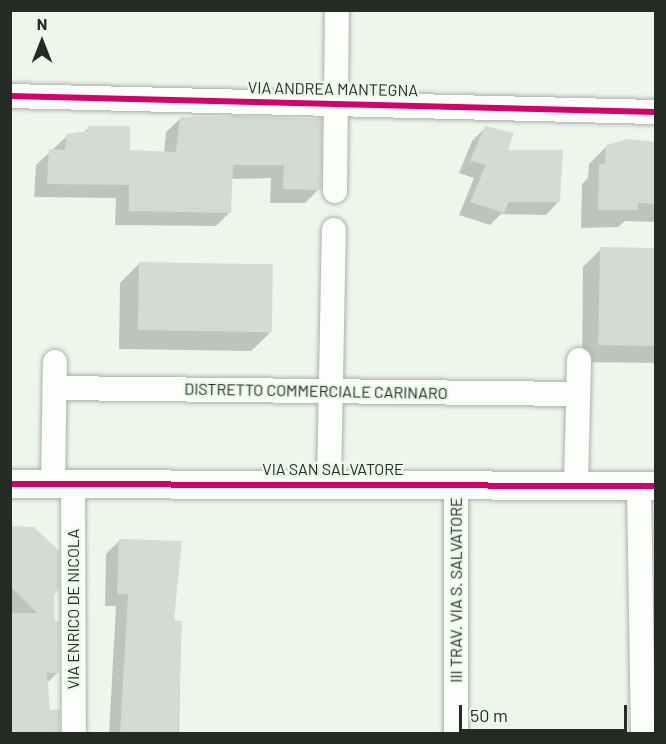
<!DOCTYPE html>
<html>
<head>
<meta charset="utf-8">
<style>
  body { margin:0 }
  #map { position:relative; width:666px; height:744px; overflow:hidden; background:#eef6ec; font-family:Barlow,sans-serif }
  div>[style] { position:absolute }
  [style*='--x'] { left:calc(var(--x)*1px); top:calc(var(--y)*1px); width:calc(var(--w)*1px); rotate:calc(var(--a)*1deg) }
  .shadow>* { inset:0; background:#0003 }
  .building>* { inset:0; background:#d5dbd4; transform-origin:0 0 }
  .roads { filter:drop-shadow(0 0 2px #aab0a9) drop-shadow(0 0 2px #aab0a9) }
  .minor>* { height:24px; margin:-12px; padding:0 12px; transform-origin:12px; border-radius:12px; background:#fcfefc }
  .tertiary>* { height:28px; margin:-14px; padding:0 14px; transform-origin:14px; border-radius:14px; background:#fcfefc }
  .cycleway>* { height:6px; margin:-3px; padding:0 3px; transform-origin:3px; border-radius:3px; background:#d6006c }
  span { translate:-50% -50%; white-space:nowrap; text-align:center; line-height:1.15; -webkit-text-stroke:5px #ebf9e9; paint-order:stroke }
  .street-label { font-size:16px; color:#252a24 }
  .frame { position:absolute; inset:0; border:12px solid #252a24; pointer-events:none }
  .north { position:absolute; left:12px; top:12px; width:60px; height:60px; -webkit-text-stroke:4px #ebf9e9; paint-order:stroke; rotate:0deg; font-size:16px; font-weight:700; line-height:24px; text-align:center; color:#252a24 }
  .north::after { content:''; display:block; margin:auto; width:21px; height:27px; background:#252a24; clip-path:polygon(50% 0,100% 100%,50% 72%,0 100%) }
  .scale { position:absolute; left:459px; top:705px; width:168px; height:27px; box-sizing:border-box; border:3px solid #252a24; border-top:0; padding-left:8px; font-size:18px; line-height:21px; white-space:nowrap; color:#252a24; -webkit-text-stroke:4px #ebf9e9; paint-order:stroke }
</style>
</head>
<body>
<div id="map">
  <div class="shadow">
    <div style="clip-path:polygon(181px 118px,320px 120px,319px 189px,305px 203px,270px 203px,271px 178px,231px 179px,230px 212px,216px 226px,115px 225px,116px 198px,34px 197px,36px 165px,67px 136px,83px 133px,89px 128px,128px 152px,164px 153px,166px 132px)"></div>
    <div style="clip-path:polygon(485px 128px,559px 201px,546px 215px,501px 214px,490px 225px,459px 215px,474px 178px,459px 173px,472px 141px)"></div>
    <div style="clip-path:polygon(656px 141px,656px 222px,625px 221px,618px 227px,581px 228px,582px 184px,588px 178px,589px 164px,607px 146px,647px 150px)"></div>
    <div style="clip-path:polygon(601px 249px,656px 250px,656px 363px,582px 362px,583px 267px)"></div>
    <div style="clip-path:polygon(139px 264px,271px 332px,251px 351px,119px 349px,120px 283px)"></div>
    <div style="clip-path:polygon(10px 531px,52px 595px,57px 673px,47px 683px,49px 711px,10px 734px)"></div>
    <div style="clip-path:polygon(119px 541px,172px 622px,181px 622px,179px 734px,109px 734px,116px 606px,105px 606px,106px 554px)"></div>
  </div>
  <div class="building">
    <div style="clip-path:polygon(235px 116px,322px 119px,321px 190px,283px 189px,284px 165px,233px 165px,231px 213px,129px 211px,129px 185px,47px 184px,49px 149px,65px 150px,66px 134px,88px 131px,88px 126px,130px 126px,130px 150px,176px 152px,180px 117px)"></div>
    <div style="clip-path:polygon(485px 126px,514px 133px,508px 150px,563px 150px,560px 202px,509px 202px,504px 213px,470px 202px,486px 165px,470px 161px)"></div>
    <div style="clip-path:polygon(628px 139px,656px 142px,656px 204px,638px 203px,638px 210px,598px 210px,599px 164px,605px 164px,606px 145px)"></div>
    <div style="left:600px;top:247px;width:56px;height:98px;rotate:1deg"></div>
    <div style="left:139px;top:262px;width:134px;height:68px;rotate:1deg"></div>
    <div style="clip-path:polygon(10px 526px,34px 527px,59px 551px,59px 589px,54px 596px,55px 621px,59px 621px,59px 673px,47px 673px,50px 710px,60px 709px,60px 734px,10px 734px,10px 613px,37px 613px,10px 586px)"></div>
    <div style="clip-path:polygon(119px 539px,182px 541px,174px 620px,182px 621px,178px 734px,120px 734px,128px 594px,117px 594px)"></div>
  </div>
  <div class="roads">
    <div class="minor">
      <div style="--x:10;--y:96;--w:646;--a:1.42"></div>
      <div style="--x:335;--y:191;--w:181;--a:-89.4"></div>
      <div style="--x:55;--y:388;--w:523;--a:0.66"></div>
      <div style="--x:329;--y:483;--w:253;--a:-88.9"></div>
      <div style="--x:456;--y:483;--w:251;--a:90"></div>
      <div style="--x:53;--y:484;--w:122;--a:-89.1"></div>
      <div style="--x:73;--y:484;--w:250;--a:89.8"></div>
      <div style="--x:576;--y:484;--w:124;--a:-88.6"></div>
      <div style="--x:639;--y:486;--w:248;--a:89.1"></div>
    </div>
    <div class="tertiary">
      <div style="--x:10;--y:484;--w:646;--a:0.18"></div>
    </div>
  </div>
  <div class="cycleway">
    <div style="--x:10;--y:96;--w:646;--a:1.42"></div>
    <div style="--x:10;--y:484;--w:646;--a:0.18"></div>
  </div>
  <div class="street-label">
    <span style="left:333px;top:89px;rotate:1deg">VIA ANDREA MANTEGNA</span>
    <span style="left:316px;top:391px;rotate:1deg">DISTRETTO COMMERCIALE CARINARO</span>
    <span style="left:333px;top:469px">VIA SAN SALVATORE</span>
    <span style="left:456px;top:590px;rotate:-90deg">III TRAV. VIA S. SALVATORE</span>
    <span style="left:73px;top:609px;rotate:-90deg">VIA ENRICO DE NICOLA</span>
  </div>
  <div class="frame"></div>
  <div class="north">N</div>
  <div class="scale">50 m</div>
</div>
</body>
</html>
